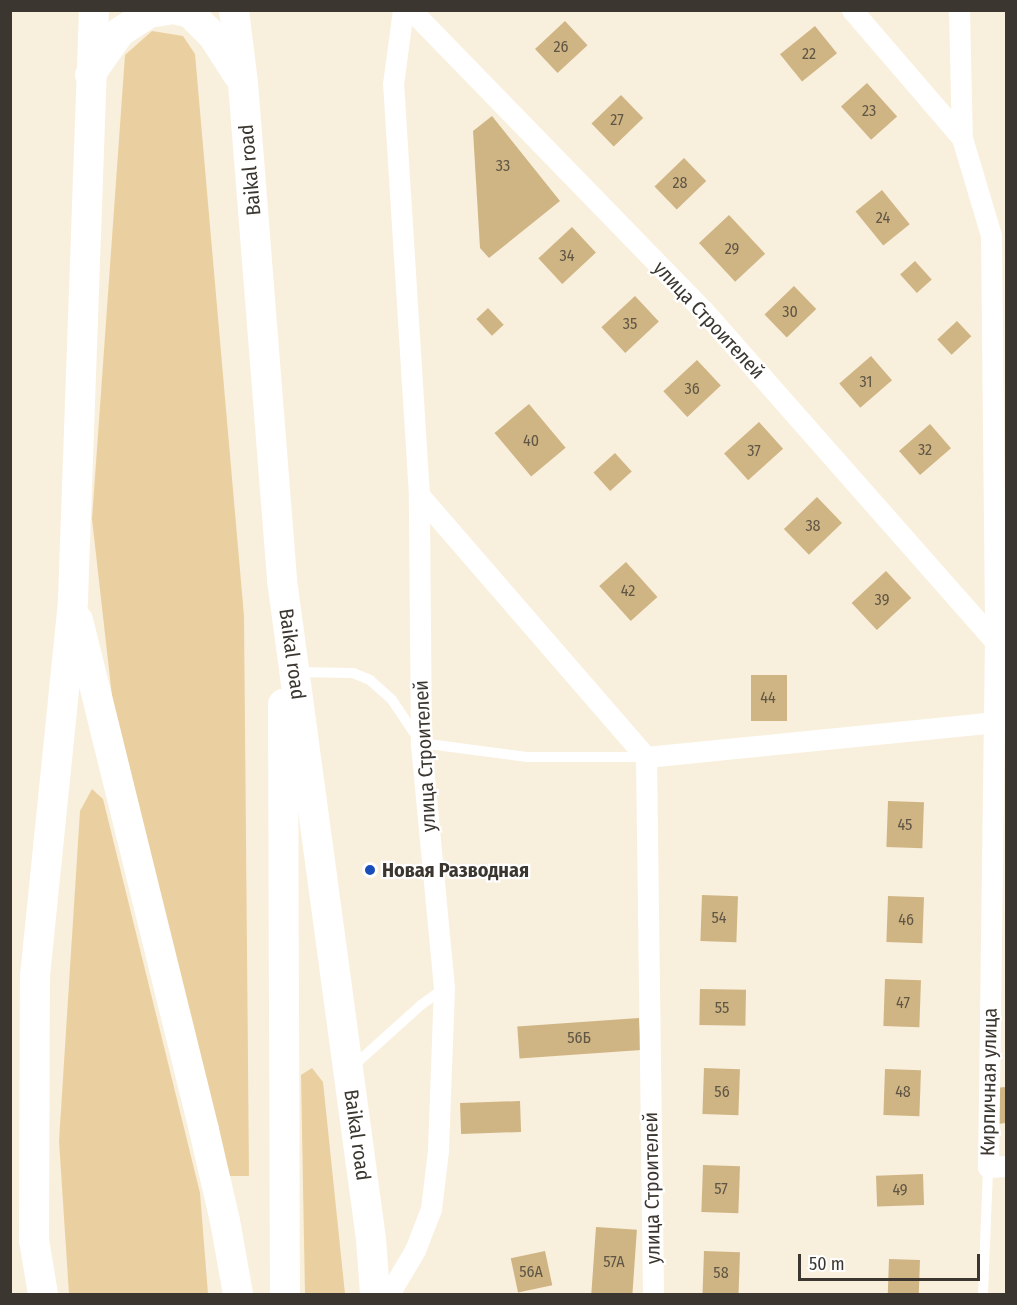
<!DOCTYPE html>
<html>
<head>
<meta charset="utf-8">
<style>
  body { margin:0 }
  #map { position:relative; width:1017px; height:1305px; overflow:hidden; background:#f9efdd; font-family:"Fira Sans Condensed",sans-serif }
  div>[style] { position:absolute }
  [style*='--x'] { left:calc(var(--x)*1px); top:calc(var(--y)*1px); width:calc(var(--w)*1px); rotate:calc(var(--a)*1deg) }
  .green>* { inset:0; background:#ead0a0 }
  .building>* { inset:0; background:#d0b584; transform-origin:0 0 }
  .lane>* { height:10px; margin:-5px; padding:0 5px; transform-origin:5px; border-radius:5px; background:#fff }
  .street>* { height:21px; margin:-10.5px; padding:0 10.5px; transform-origin:10.5px; border-radius:10.5px; background:#fff }
  .secondary>* { height:30px; margin:-15px; padding:0 15px; transform-origin:15px; border-radius:15px; background:#fff }
  .dots>* { width:16px; height:16px; translate:-50% -50%; box-sizing:border-box; border:3px solid #fff; border-radius:50% }
  span { translate:-50% -50%; white-space:nowrap; text-align:center; line-height:1.15; -webkit-text-stroke:4.5px #fff; paint-order:stroke }
  .number-label { font-size:16px; color:#605645 }
  .number-label span { -webkit-text-stroke-width:0 }
  .street-label { font-size:20px; color:#3b3730 }
  .poi-label { font-size:20px; color:#3b3730; font-weight:700 }
  .left { translate:0 -50%; text-align:left }
  .frame { position:absolute; inset:0; border:12px solid #3b3730; pointer-events:none }
  .scale { position:absolute; left:798px; top:1254px; width:182px; height:27px; box-sizing:border-box; border:3px solid #3b3730; border-top:0; padding-left:8px; font-size:18px; line-height:21px; white-space:nowrap; color:#3b3730; -webkit-text-stroke:4px #fff; paint-order:stroke }
</style>
</head>
<body>
<div id="map">
  <div class="green">
    <div style="clip-path:polygon(152px 31px,183px 36px,195px 54px,244px 616px,249px 1176px,229px 1176px,112px 696px,92px 519px,125px 55px)"></div>
    <div style="clip-path:polygon(92px 789px,103px 799px,200px 1193px,208px 1294px,69px 1294px,59px 1141px,80px 811px)"></div>
    <div style="clip-path:polygon(312px 1068px,323px 1082px,345px 1294px,305px 1294px,301px 1075px)"></div>
  </div>
  <div class="building">
    <div style="left:565px;top:21px;width:33px;height:41px;rotate:47deg"></div>
    <div style="left:815px;top:26px;width:35px;height:45px;rotate:51deg"></div>
    <div style="left:867px;top:83px;width:45px;height:35px;rotate:48deg"></div>
    <div style="left:621px;top:95px;width:32px;height:41px;rotate:46deg"></div>
    <div style="clip-path:polygon(492px 116px,560px 201px,489px 258px,480px 248px,473px 131px)"></div>
    <div style="left:684px;top:158px;width:32px;height:41px;rotate:46deg"></div>
    <div style="left:882px;top:190px;width:44px;height:34px;rotate:51deg"></div>
    <div style="left:729px;top:215px;width:53px;height:41px;rotate:47deg"></div>
    <div style="left:572px;top:227px;width:35px;height:46px;rotate:47deg"></div>
    <div style="left:915px;top:261px;width:25px;height:20px;rotate:48deg"></div>
    <div style="left:794px;top:286px;width:32px;height:41px;rotate:46deg"></div>
    <div style="left:635px;top:296px;width:35px;height:46px;rotate:47deg"></div>
    <div style="left:488px;top:308px;width:23px;height:16px;rotate:47deg"></div>
    <div style="left:957px;top:321px;width:21px;height:27px;rotate:47deg"></div>
    <div style="left:871px;top:356px;width:32px;height:42px;rotate:49deg"></div>
    <div style="left:697px;top:360px;width:35px;height:46px;rotate:47deg"></div>
    <div style="left:529px;top:404px;width:57px;height:45px;rotate:50deg"></div>
    <div style="left:759px;top:422px;width:36px;height:47px;rotate:48deg"></div>
    <div style="left:930px;top:424px;width:32px;height:41px;rotate:49deg"></div>
    <div style="left:615px;top:453px;width:25px;height:29px;rotate:48deg"></div>
    <div style="left:817px;top:497px;width:36px;height:46px;rotate:46deg"></div>
    <div style="left:626px;top:562px;width:47px;height:36px;rotate:48deg"></div>
    <div style="left:886px;top:571px;width:37px;height:47px;rotate:47deg"></div>
    <div style="left:751px;top:675px;width:36px;height:46px"></div>
    <div style="left:888px;top:801px;width:36px;height:46px;rotate:2deg"></div>
    <div style="left:702px;top:895px;width:36px;height:46px;rotate:2deg"></div>
    <div style="left:888px;top:896px;width:36px;height:46px;rotate:2deg"></div>
    <div style="left:885px;top:979px;width:36px;height:47px;rotate:2deg"></div>
    <div style="left:700px;top:989px;width:46px;height:36px;rotate:1deg"></div>
    <div style="left:639px;top:1018px;width:32px;height:122px;rotate:86deg"></div>
    <div style="left:704px;top:1068px;width:36px;height:46px;rotate:2deg"></div>
    <div style="left:885px;top:1069px;width:36px;height:46px;rotate:2deg"></div>
    <div style="clip-path:polygon(1006px 1087px,1006px 1123px,998px 1124px,994px 1088px)"></div>
    <div style="left:520px;top:1101px;width:31px;height:60px;rotate:88deg"></div>
    <div style="left:703px;top:1165px;width:37px;height:47px;rotate:2deg"></div>
    <div style="left:923px;top:1174px;width:31px;height:47px;rotate:88deg"></div>
    <div style="left:596px;top:1227px;width:41px;height:67px;rotate:4deg"></div>
    <div style="left:545px;top:1251px;width:35px;height:35px;rotate:78deg"></div>
    <div style="left:704px;top:1251px;width:36px;height:43px;rotate:2deg"></div>
    <div style="left:889px;top:1259px;width:31px;height:35px;rotate:2deg"></div>
  </div>
  <div class="lane">
    <div style="--x:295;--y:672;--w:58;--a:1"></div>
    <div style="--x:353;--y:673;--w:18;--a:22"></div>
    <div style="--x:370;--y:680;--w:30;--a:42"></div>
    <div style="--x:392;--y:700;--w:52;--a:56"></div>
    <div style="--x:421;--y:743;--w:107;--a:7.5"></div>
    <div style="--x:527;--y:757;--w:119;--a:0"></div>
    <div style="--x:351;--y:1068;--w:94;--a:-42"></div>
    <div style="--x:421;--y:1005;--w:29;--a:-36"></div>
    <div style="--x:983;--y:1294;--w:127;--a:-87.7"></div>
  </div>
  <div class="street">
    <div style="--x:411;--y:10;--w:419;--a:45.8"></div>
    <div style="--x:703;--y:310;--w:441;--a:48.6"></div>
    <div style="--x:852;--y:10;--w:169;--a:49.3"></div>
    <div style="--x:959;--y:10;--w:128;--a:88.7"></div>
    <div style="--x:962;--y:138;--w:101;--a:73.4"></div>
    <div style="--x:991;--y:235;--w:406;--a:89.4"></div>
    <div style="--x:995;--y:641;--w:526;--a:90.76"></div>
    <div style="--x:988;--y:1167;--w:18;--a:-3"></div>
    <div style="--x:419;--y:495;--w:347;--a:49.1"></div>
    <div style="--x:646;--y:757;--w:362;--a:-5.7"></div>
    <div style="--x:646;--y:757;--w:537;--a:89.25"></div>
    <div style="--x:389;--y:1294;--w:51;--a:-59.4"></div>
    <div style="--x:415;--y:1250;--w:44;--a:-68.7"></div>
    <div style="--x:431;--y:1209;--w:59;--a:-83.2"></div>
    <div style="--x:438;--y:1150;--w:162;--a:-87.9"></div>
    <div style="--x:444;--y:988;--w:246;--a:-95.4"></div>
    <div style="--x:421;--y:743;--w:248;--a:-90.5"></div>
    <div style="--x:419;--y:495;--w:412;--a:-93.6"></div>
    <div style="--x:393;--y:84;--w:75;--a:-82.3"></div>
  </div>
  <div class="secondary">
    <div style="--x:177;--y:10;--w:13;--a:13"></div>
    <div style="--x:190;--y:13;--w:33;--a:45"></div>
    <div style="--x:213;--y:36;--w:46;--a:57.3"></div>
    <div style="--x:234;--y:10;--w:74;--a:83"></div>
    <div style="--x:243;--y:83;--w:499;--a:85.5"></div>
    <div style="--x:282;--y:580;--w:665;--a:82.31"></div>
    <div style="--x:371;--y:1239;--w:55;--a:85.8"></div>
    <div style="--x:90;--y:75;--w:52;--a:-55.1"></div>
    <div style="--x:120;--y:32;--w:35;--a:-33"></div>
    <div style="--x:149;--y:13;--w:18;--a:-9"></div>
    <div style="--x:78;--y:620;--w:525;--a:76.12"></div>
    <div style="--x:204;--y:1130;--w:93;--a:77"></div>
    <div style="--x:225;--y:1221;--w:74;--a:79.9"></div>
    <div style="--x:283;--y:704;--w:590;--a:89.81"></div>
    <div style="--x:43;--y:1294;--w:55;--a:-99.5"></div>
    <div style="--x:34;--y:1240;--w:264;--a:-89.8"></div>
    <div style="--x:35;--y:976;--w:379;--a:-84.2"></div>
    <div style="--x:73;--y:599;--w:589;--a:-87.96"></div>
  </div>
  <div class="dots">
    <div style="left:370px;top:870px;background:#194dba"></div>
  </div>
  <div class="number-label">
    <span style="left:561px;top:47px">26</span>
    <span style="left:809px;top:54px">22</span>
    <span style="left:869px;top:111px">23</span>
    <span style="left:617px;top:120px">27</span>
    <span style="left:503px;top:166px">33</span>
    <span style="left:680px;top:183px">28</span>
    <span style="left:883px;top:218px">24</span>
    <span style="left:732px;top:249px">29</span>
    <span style="left:567px;top:256px">34</span>
    <span style="left:790px;top:312px">30</span>
    <span style="left:630px;top:324px">35</span>
    <span style="left:866px;top:382px">31</span>
    <span style="left:692px;top:389px">36</span>
    <span style="left:531px;top:441px">40</span>
    <span style="left:925px;top:450px">32</span>
    <span style="left:754px;top:451px">37</span>
    <span style="left:813px;top:526px">38</span>
    <span style="left:628px;top:591px">42</span>
    <span style="left:882px;top:600px">39</span>
    <span style="left:768px;top:698px">44</span>
    <span style="left:905px;top:825px">45</span>
    <span style="left:719px;top:918px">54</span>
    <span style="left:906px;top:920px">46</span>
    <span style="left:903px;top:1003px">47</span>
    <span style="left:722px;top:1008px">55</span>
    <span style="left:579px;top:1038px">56Б</span>
    <span style="left:722px;top:1092px">56</span>
    <span style="left:903px;top:1092px">48</span>
    <span style="left:721px;top:1189px">57</span>
    <span style="left:900px;top:1190px">49</span>
    <span style="left:614px;top:1262px">57А</span>
    <span style="left:531px;top:1272px">56А</span>
    <span style="left:721px;top:1273px">58</span>
  </div>
  <div class="street-label">
    <span style="left:250px;top:170px;rotate:-95deg">Baikal road</span>
    <span style="left:709px;top:320px;rotate:47deg">улица Строителей</span>
    <span style="left:292px;top:654px;rotate:82deg">Baikal road</span>
    <span style="left:425px;top:756px;rotate:-93deg">улица Строителей</span>
    <span style="left:989px;top:1082px;rotate:-89deg">Кирпичная улица</span>
    <span style="left:357px;top:1135px;rotate:82deg">Baikal road</span>
    <span style="left:652px;top:1188px;rotate:-91deg">улица Строителей</span>
  </div>
  <div class="poi-label">
    <span class="left" style="left:382px;top:870px">Новая Разводная</span>
  </div>
  <div class="frame"></div>
  <div class="scale">50 m</div>
</div>
</body>
</html>
